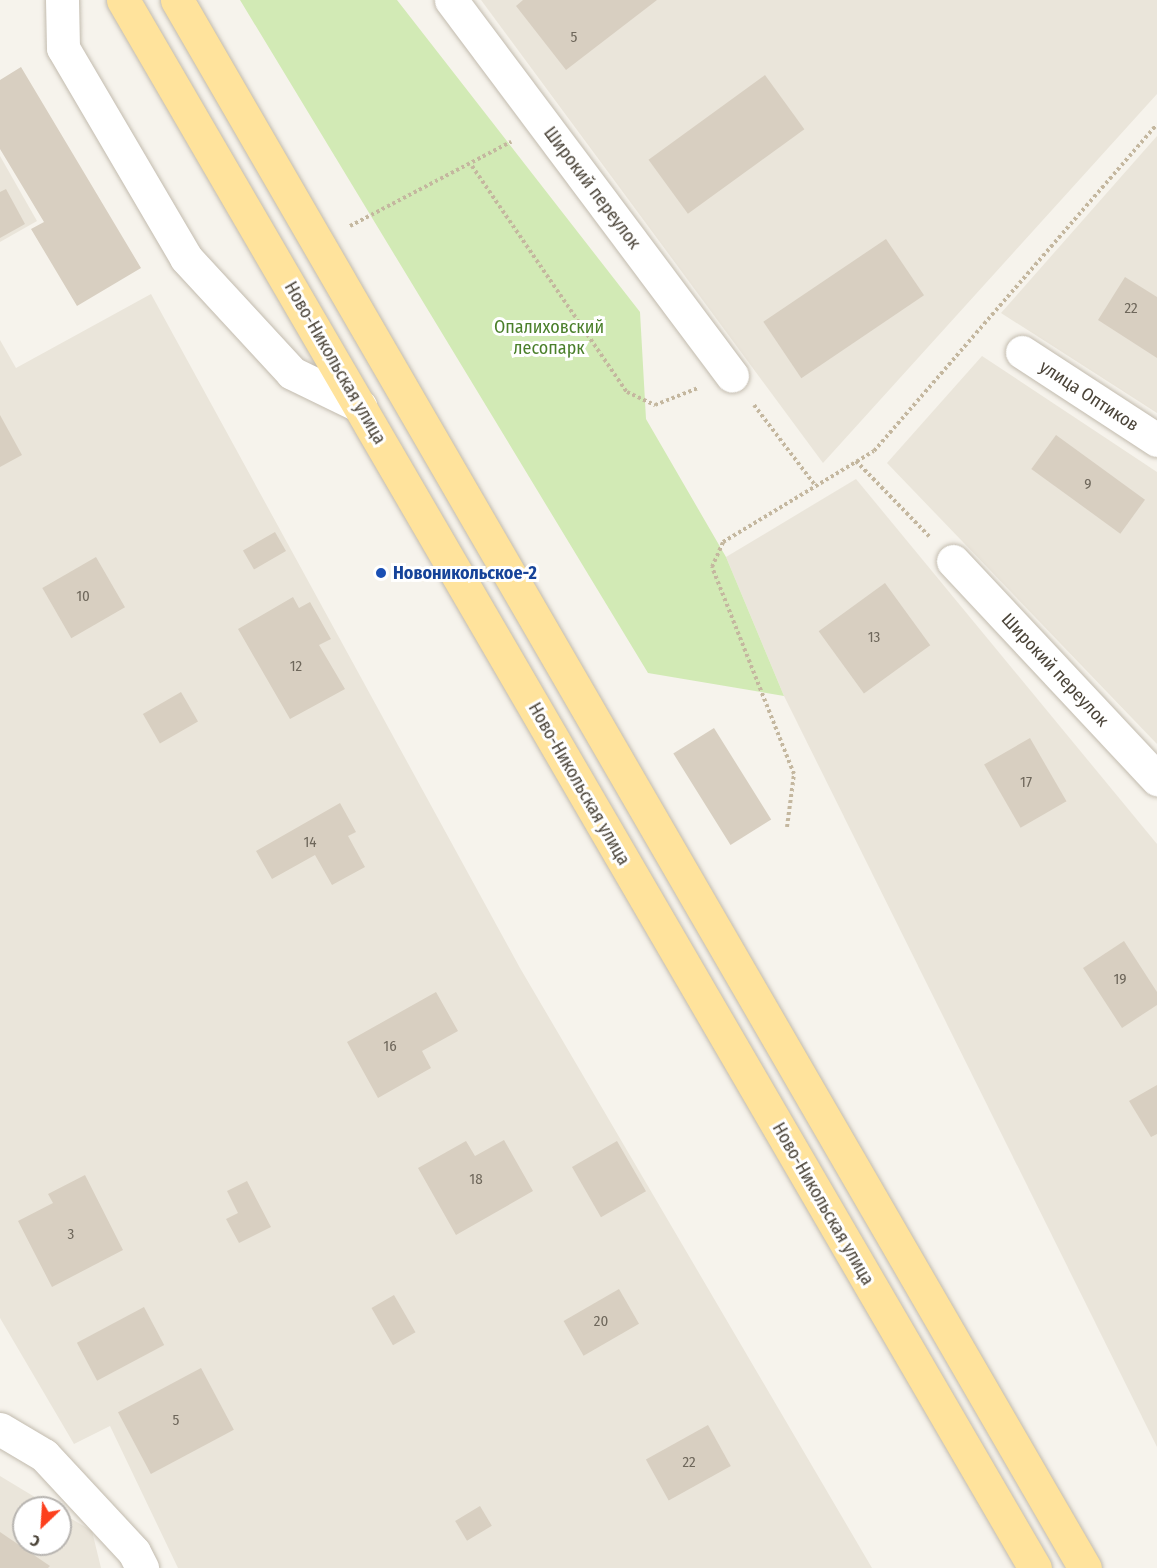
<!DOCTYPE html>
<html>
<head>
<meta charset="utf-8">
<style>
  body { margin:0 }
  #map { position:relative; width:1157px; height:1568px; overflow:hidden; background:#f6f3ec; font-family:"Fira Sans Condensed",sans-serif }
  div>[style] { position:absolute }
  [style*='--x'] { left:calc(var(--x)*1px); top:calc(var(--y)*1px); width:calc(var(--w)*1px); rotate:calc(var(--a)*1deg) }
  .residential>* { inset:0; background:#eae5da }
  .green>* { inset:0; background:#d2eab5 }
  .building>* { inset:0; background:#d8cfc1; transform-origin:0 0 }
  .path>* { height:4px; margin-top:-2px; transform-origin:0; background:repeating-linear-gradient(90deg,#c4b79f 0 3px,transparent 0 6px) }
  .roads { filter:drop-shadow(0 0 2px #c2bbae) drop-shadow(0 0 2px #c2bbae) }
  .minor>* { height:33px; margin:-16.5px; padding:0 16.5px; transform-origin:16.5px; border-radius:16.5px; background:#fff }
  .major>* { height:33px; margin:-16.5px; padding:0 16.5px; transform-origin:16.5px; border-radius:16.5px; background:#ffe39c }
  .dots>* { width:16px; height:16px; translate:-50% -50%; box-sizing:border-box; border:3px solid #fff; border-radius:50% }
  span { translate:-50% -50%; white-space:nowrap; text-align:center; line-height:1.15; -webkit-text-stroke:6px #fff; paint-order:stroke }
  .number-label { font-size:15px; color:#6e675b }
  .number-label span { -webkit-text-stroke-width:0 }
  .street-label { font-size:18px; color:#4b4439 }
  .park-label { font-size:18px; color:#4a7f2a }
  .transit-label { font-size:18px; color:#164399; font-weight:700 }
  .left { translate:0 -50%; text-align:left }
  .north { position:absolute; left:12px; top:1496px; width:60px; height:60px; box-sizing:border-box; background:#fff; border:2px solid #b7b4b0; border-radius:50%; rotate:205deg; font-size:16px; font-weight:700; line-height:24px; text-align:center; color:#4b4439 }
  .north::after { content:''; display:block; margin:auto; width:21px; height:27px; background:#fc3f1d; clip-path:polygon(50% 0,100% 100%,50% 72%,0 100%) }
</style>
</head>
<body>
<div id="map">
  <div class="residential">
    <div style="clip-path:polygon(481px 0,1157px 0,1157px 94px,823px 463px)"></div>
    <div style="clip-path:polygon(1157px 136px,1157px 413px,1001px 313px)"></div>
    <div style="clip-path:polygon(0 156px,37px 221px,0 242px)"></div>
    <div style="clip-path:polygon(151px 294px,520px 968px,872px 1568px,178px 1568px,110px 1426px,74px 1444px,0 1318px,0 340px,16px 368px)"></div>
    <div style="clip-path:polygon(982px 356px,1157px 472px,1157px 744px,887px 463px)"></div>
    <div style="clip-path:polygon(856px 479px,1157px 844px,1157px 1447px,784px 696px,726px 557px)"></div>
    <div style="clip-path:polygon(0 1476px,53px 1508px,24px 1508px,24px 1544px,60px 1544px,60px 1512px,92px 1531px,101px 1568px,0 1568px)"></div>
  </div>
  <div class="green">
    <div style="clip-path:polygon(240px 0,397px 0,640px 312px,646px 419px,726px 557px,784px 696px,648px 673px)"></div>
  </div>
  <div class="building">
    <div style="clip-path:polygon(523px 0,657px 0,566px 70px,516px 6px)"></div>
    <div style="clip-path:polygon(21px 67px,141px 268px,77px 306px,31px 229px,44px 222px,0 149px,0 80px)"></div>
    <div style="left:765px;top:75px;width:67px;height:144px;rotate:54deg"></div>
    <div style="clip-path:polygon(6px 189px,25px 224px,0 238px,0 192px)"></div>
    <div style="left:886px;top:239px;width:68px;height:148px;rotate:56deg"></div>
    <div style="clip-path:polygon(1125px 277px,1157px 297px,1157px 358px,1098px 320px)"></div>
    <div style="clip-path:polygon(0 415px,22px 455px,0 467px)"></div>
    <div style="left:1056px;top:435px;width:110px;height:42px;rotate:36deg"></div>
    <div style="left:275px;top:532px;width:22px;height:37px;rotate:60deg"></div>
    <div style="left:96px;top:557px;width:58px;height:62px;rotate:60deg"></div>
    <div style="left:885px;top:583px;width:77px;height:82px;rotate:54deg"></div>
    <div style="clip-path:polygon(293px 597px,299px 608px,310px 602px,331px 639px,319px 645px,345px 689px,290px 719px,238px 629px)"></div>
    <div style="left:181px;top:692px;width:34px;height:44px;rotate:60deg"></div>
    <div style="left:714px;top:728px;width:108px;height:48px;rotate:58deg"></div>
    <div style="left:1030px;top:738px;width:73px;height:53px;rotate:60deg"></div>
    <div style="clip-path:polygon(340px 803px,356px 832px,348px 836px,365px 867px,332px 885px,315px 855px,272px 879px,256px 851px)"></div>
    <div style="clip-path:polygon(1124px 941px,1157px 992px,1157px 1005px,1122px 1028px,1083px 968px)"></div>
    <div style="clip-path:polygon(436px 992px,458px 1031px,422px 1051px,431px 1068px,378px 1098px,347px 1042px)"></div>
    <div style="clip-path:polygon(1157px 1085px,1157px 1134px,1151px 1137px,1129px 1101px)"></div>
    <div style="clip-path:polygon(504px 1140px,533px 1191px,456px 1235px,418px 1168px,466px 1141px,475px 1156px)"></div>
    <div style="left:617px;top:1141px;width:58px;height:52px;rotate:60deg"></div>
    <div style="clip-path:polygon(85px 1175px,123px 1250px,52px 1287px,18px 1221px,53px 1203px,48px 1194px)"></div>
    <div style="clip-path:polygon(247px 1181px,271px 1227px,239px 1243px,226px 1219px,238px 1213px,227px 1191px)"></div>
    <div style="left:619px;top:1289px;width:40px;height:64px;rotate:60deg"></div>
    <div style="left:394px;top:1295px;width:43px;height:26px;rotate:60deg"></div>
    <div style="left:144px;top:1307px;width:43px;height:76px;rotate:62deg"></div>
    <div style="left:201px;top:1368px;width:70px;height:94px;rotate:62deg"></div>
    <div style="left:708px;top:1425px;width:47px;height:71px;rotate:61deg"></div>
    <div style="left:480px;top:1506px;width:23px;height:29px;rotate:59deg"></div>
    <div style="clip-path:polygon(0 1532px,50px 1566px,48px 1568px,0 1568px)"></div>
  </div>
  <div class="path">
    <div style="--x:472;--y:166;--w:274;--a:55.6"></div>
    <div style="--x:627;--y:392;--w:31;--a:25"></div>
    <div style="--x:655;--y:405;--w:46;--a:-21.6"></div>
    <div style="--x:350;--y:226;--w:182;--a:-27.6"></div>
    <div style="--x:754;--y:405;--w:101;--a:52.7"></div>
    <div style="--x:856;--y:461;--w:105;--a:45.8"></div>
    <div style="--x:787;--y:827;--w:53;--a:-82.5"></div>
    <div style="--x:794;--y:774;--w:223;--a:-111.6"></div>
    <div style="--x:712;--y:567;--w:27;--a:-66"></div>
    <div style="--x:723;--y:542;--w:176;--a:-31.1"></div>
    <div style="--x:874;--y:451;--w:432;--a:-49.1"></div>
  </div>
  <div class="roads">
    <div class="minor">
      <div style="--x:62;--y:0;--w:48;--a:88.8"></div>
      <div style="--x:63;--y:48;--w:243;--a:59.6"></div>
      <div style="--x:186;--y:258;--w:156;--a:47.3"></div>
      <div style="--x:292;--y:373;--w:76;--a:25.9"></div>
      <div style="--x:451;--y:0;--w:469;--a:53.2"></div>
      <div style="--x:1022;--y:352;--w:161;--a:33.1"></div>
      <div style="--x:953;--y:561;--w:299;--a:46.9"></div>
      <div style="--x:0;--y:1429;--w:51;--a:30.6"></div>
      <div style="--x:44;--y:1455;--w:132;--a:47.1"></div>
      <div style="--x:134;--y:1552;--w:18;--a:63"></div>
    </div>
    <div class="major">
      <div style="--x:123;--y:0;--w:1814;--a:59.82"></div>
      <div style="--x:177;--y:0;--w:1812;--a:59.93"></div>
    </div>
  </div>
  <div class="dots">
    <div style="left:381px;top:573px;background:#1a4fb4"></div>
  </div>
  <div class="number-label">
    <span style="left:574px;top:38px">5</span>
    <span style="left:1131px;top:309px">22</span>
    <span style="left:1088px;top:485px">9</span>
    <span style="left:83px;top:597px">10</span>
    <span style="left:874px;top:638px">13</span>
    <span style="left:296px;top:667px">12</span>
    <span style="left:1026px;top:783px">17</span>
    <span style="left:310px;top:843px">14</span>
    <span style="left:1120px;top:980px">19</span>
    <span style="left:390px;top:1047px">16</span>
    <span style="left:476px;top:1180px">18</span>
    <span style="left:71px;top:1235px">3</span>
    <span style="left:601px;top:1322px">20</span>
    <span style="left:176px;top:1421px">5</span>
    <span style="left:689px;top:1463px">22</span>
  </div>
  <div class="street-label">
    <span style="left:592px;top:188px;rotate:53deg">Широкий переулок</span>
    <span style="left:335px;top:363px;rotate:60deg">Ново-Никольская улица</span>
    <span style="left:1089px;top:396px;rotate:33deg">улица Оптиков</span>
    <span style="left:1055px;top:670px;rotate:47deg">Широкий переулок</span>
    <span style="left:579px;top:784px;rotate:60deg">Ново-Никольская улица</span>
    <span style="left:823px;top:1204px;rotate:60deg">Ново-Никольская улица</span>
  </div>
  <div class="park-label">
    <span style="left:549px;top:338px">Опалиховский<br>лесопарк</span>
  </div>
  <div class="transit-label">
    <span class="left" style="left:393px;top:573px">Новоникольское-2</span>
  </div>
  <div class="north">С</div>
</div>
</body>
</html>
